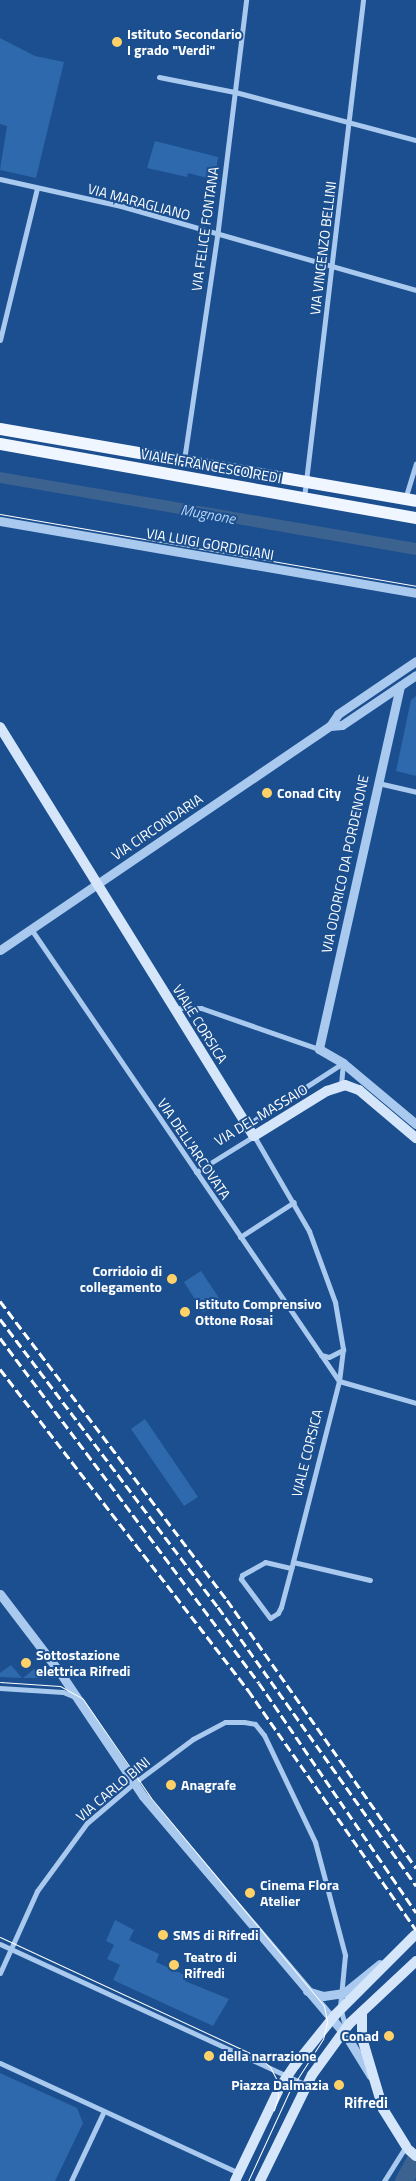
<!DOCTYPE html>
<html>
<head>
<meta charset="utf-8">
<style>
	body { margin:0 }
	#map { position:relative; width:416px; height:2181px; overflow:hidden; background:#1b4f8f; font-family:"Titillium Web",sans-serif }
	div>[style] { position:absolute }
	[style*='--x'] { left:calc(var(--x)*1px); top:calc(var(--y)*1px); width:calc(var(--w)*1px); rotate:calc(var(--a)*1deg) }
	.green>* { inset:0; background:#2e69ad }
	.water>* { inset:0; background:#3c6290 }
	.river>* { height:18px; margin:-9px; padding:0 9px; transform-origin:9px; border-radius:9px; background:#3c6290 }
	.minor>* { height:5px; margin:-2.5px; padding:0 2.5px; transform-origin:2.5px; border-radius:2.5px; background:#a9c9ee }
	.tertiary>* { height:9px; margin:-4.5px; padding:0 4.5px; transform-origin:4.5px; border-radius:4.5px; background:#a9c9ee }
	.secondary>* { height:10px; margin:-5px; padding:0 5px; transform-origin:5px; border-radius:5px; background:#d6e6fa }
	.primary>* { height:12px; margin:-6px; padding:0 6px; transform-origin:6px; border-radius:6px; background:#f0f6ff }
	.tram>* { height:1px; margin:-0.5px; padding:0 0.5px; transform-origin:0.5px; border-radius:0.5px; background:#fff }
	.rail>* { height:3px; margin-top:-1.5px; transform-origin:0; background:repeating-linear-gradient(90deg,#fff 0 9px,transparent 0 13px) }
	.dots>* { width:14px; height:14px; translate:-50% -50%; box-sizing:border-box; border:2px solid #1b4f8f; border-radius:50% }
	span { translate:-50% -50%; white-space:nowrap; text-align:center; line-height:1.15; -webkit-text-stroke:4px #1b4f8f; paint-order:stroke }
	.poi-label { font-size:14px; color:#fff; font-weight:700 }
	.left { translate:0 -50%; text-align:left }
	.right { translate:-100% -50%; text-align:right }
	.street-label { font-size:14px; color:#fff }
	.water-label { font-size:15px; color:#b5d3f5; font-style:italic }
	.neighbourhood-label { font-size:15px; color:#fff; font-weight:700 }
</style>
</head>
<body>
<div id="map">
	<div class="green">
		<i style="clip-path:polygon(0 38px,35px 56px,64px 62px,36px 178px,0 170px,7px 126px,0 124px)"></i>
		<i style="clip-path:polygon(155px 141px,218px 157px,215px 180px,188px 173px,187px 177px,147px 168px)"></i>
		<i style="clip-path:polygon(416px 696px,416px 776px,396px 771px,411px 700px)"></i>
		<i style="clip-path:polygon(201px 1271px,221px 1301px,203px 1312px,184px 1282px)"></i>
		<i style="clip-path:polygon(145px 1419px,198px 1497px,184px 1506px,131px 1429px)"></i>
		<i style="clip-path:polygon(11px 1665px,22px 1678px,0 1677px,0 1673px)"></i>
		<i style="clip-path:polygon(50px 1668px,58px 1678px,23px 1678px,34px 1669px,42px 1674px)"></i>
		<i style="clip-path:polygon(115px 1920px,134px 1930px,129px 1940px,159px 1954px,156px 1962px,187px 1976px,185px 1981px,229px 1999px,213px 2026px,113px 1980px,120px 1965px,107px 1959px,114px 1945px,106px 1941px)"></i>
		<i style="clip-path:polygon(0 2073px,77px 2108px,83px 2123px,55px 2181px,0 2181px)"></i>
	</div>
	<div class="water">
		<i style="clip-path:polygon(0 472px,416px 543px,416px 555px,0 483px)"></i>
	</div>
	<div class="river">
		<i style="--x:404;--y:2181;--w:25;--a:-61"></i>
	</div>
	<div class="minor">
		<i style="--x:159;--y:77;--w:77;--a:11.2"></i>
		<i style="--x:235;--y:92;--w:187;--a:14.9"></i>
		<i style="--x:0;--y:179;--w:124;--a:12.6"></i>
		<i style="--x:121;--y:206;--w:307;--a:15.9"></i>
		<i style="--x:0;--y:340;--w:156;--a:-76.3"></i>
		<i style="--x:184;--y:460;--w:233;--a:-81.6"></i>
		<i style="--x:218;--y:229;--w:231;--a:-83"></i>
		<i style="--x:304;--y:498;--w:501;--a:-83.24"></i>
		<i style="--x:405;--y:499;--w:37;--a:-73"></i>
		<i style="--x:378;--y:783;--w:39;--a:13"></i>
		<i style="--x:31;--y:929;--w:547;--a:55.73"></i>
		<i style="--x:175;--y:1008;--w:26;--a:0"></i>
		<i style="--x:201;--y:1008;--w:125;--a:19.2"></i>
		<i style="--x:341;--y:1085;--w:22;--a:-85"></i>
		<i style="--x:247;--y:1125;--w:114;--a:-32.9"></i>
		<i style="--x:196;--y:1172;--w:68;--a:-31.8"></i>
		<i style="--x:254;--y:1136;--w:110;--a:59.9"></i>
		<i style="--x:309;--y:1231;--w:76;--a:69.9"></i>
		<i style="--x:335;--y:1302;--w:48;--a:80.3"></i>
		<i style="--x:343;--y:1349;--w:32;--a:97"></i>
		<i style="--x:339;--y:1381;--w:187;--a:104.3"></i>
		<i style="--x:293;--y:1562;--w:47;--a:104.9"></i>
		<i style="--x:281;--y:1607;--w:7;--a:117"></i>
		<i style="--x:278;--y:1613;--w:9;--a:148"></i>
		<i style="--x:270;--y:1618;--w:49;--a:-126.6"></i>
		<i style="--x:241;--y:1579;--w:4;--a:-76"></i>
		<i style="--x:242;--y:1575;--w:26;--a:-29"></i>
		<i style="--x:265;--y:1562;--w:27;--a:13"></i>
		<i style="--x:240;--y:1237;--w:64;--a:-32.9"></i>
		<i style="--x:321;--y:1355;--w:8;--a:14"></i>
		<i style="--x:329;--y:1357;--w:16;--a:-27"></i>
		<i style="--x:339;--y:1381;--w:80;--a:15.9"></i>
		<i style="--x:293;--y:1562;--w:79;--a:13.2"></i>
		<i style="--x:0;--y:1688;--w:63;--a:3.6"></i>
		<i style="--x:63;--y:1692;--w:11;--a:22"></i>
		<i style="--x:0;--y:1944;--w:336;--a:24.7"></i>
		<i style="--x:0;--y:1973;--w:90;--a:-65.7"></i>
		<i style="--x:37;--y:1891;--w:84;--a:-53.7"></i>
		<i style="--x:87;--y:1823;--w:62;--a:-40.4"></i>
		<i style="--x:134;--y:1783;--w:74;--a:-36.7"></i>
		<i style="--x:193;--y:1739;--w:36;--a:-28"></i>
		<i style="--x:225;--y:1722;--w:19;--a:0"></i>
		<i style="--x:244;--y:1722;--w:11;--a:10"></i>
		<i style="--x:255;--y:1724;--w:14;--a:51"></i>
		<i style="--x:264;--y:1735;--w:119;--a:64.5"></i>
		<i style="--x:315;--y:1842;--w:117;--a:75.1"></i>
		<i style="--x:345;--y:1955;--w:52;--a:95.5"></i>
		<i style="--x:340;--y:2007;--w:23;--a:75"></i>
		<i style="--x:0;--y:2063;--w:263;--a:24.7"></i>
		<i style="--x:71;--y:2181;--w:77;--a:-64.8"></i>
		<i style="--x:384;--y:2181;--w:41;--a:-57.8"></i>
	</div>
	<div class="tertiary">
		<i style="--x:0;--y:521;--w:422;--a:9.8"></i>
		<i style="--x:400;--y:686;--w:372;--a:102.6"></i>
		<i style="--x:319;--y:1049;--w:28;--a:30"></i>
		<i style="--x:343;--y:1063;--w:95;--a:39.9"></i>
		<i style="--x:330;--y:726;--w:14;--a:-56"></i>
		<i style="--x:338;--y:714;--w:94;--a:-34.2"></i>
		<i style="--x:0;--y:950;--w:399;--a:-34.2"></i>
		<i style="--x:330;--y:726;--w:12;--a:-5"></i>
		<i style="--x:342;--y:725;--w:89;--a:-34"></i>
		<i style="--x:0;--y:1594;--w:101;--a:52.7"></i>
		<i style="--x:61;--y:1674;--w:147;--a:56.1"></i>
		<i style="--x:143;--y:1796;--w:312;--a:49.7"></i>
		<i style="--x:345;--y:2034;--w:49;--a:58.2"></i>
		<i style="--x:307;--y:1991;--w:17;--a:17"></i>
		<i style="--x:323;--y:1996;--w:21;--a:-8"></i>
		<i style="--x:344;--y:1993;--w:46;--a:-38.9"></i>
	</div>
	<div class="secondary">
		<i style="--x:0;--y:727;--w:481;--a:58.2"></i>
		<i style="--x:254;--y:1136;--w:86;--a:-31.7"></i>
		<i style="--x:327;--y:1091;--w:19;--a:-18"></i>
		<i style="--x:345;--y:1085;--w:15;--a:20"></i>
		<i style="--x:359;--y:1090;--w:75;--a:40.1"></i>
		<i style="--x:362;--y:2012;--w:26;--a:90"></i>
		<i style="--x:362;--y:2038;--w:74;--a:73.5"></i>
		<i style="--x:383;--y:2109;--w:44;--a:58.1"></i>
		<i style="--x:409;--y:2150;--w:9;--a:41"></i>
		<i style="--x:235;--y:2181;--w:104;--a:-64.4"></i>
		<i style="--x:280;--y:2087;--w:27;--a:-56"></i>
		<i style="--x:295;--y:2065;--w:64;--a:-51.3"></i>
		<i style="--x:335;--y:2015;--w:113;--a:-45"></i>
		<i style="--x:260;--y:2181;--w:118;--a:-63.9"></i>
		<i style="--x:312;--y:2075;--w:63;--a:-54"></i>
		<i style="--x:349;--y:2024;--w:92;--a:-43.2"></i>
	</div>
	<div class="primary">
		<i style="--x:0;--y:429;--w:422;--a:9.8"></i>
		<i style="--x:0;--y:444;--w:423;--a:10.1"></i>
	</div>
	<div class="tram">
		<i style="--x:0;--y:514;--w:422;--a:9.8"></i>
		<i style="--x:0;--y:1682;--w:60;--a:3.8"></i>
		<i style="--x:60;--y:1686;--w:26;--a:29"></i>
		<i style="--x:83;--y:1699;--w:120;--a:55.5"></i>
		<i style="--x:151;--y:1798;--w:271;--a:50.2"></i>
		<i style="--x:324;--y:2006;--w:16;--a:79"></i>
		<i style="--x:327;--y:2022;--w:17;--a:103"></i>
		<i style="--x:323;--y:2039;--w:63;--a:122.7"></i>
		<i style="--x:289;--y:2092;--w:98;--a:114.7"></i>
		<i style="--x:0;--y:1937;--w:285;--a:24.9"></i>
		<i style="--x:259;--y:2057;--w:15;--a:42"></i>
		<i style="--x:270;--y:2067;--w:15;--a:62"></i>
		<i style="--x:277;--y:2080;--w:17;--a:87"></i>
		<i style="--x:278;--y:2097;--w:14;--a:107"></i>
	</div>
	<div class="rail">
		<i style="--x:0;--y:1301;--w:375;--a:52.8"></i>
		<i style="--x:227;--y:1600;--w:328;--a:54.8"></i>
		<i style="--x:0;--y:1319;--w:361;--a:52.9"></i>
		<i style="--x:218;--y:1607;--w:342;--a:54.6"></i>
		<i style="--x:0;--y:1338;--w:431;--a:53.1"></i>
		<i style="--x:259;--y:1683;--w:278;--a:55.6"></i>
		<i style="--x:0;--y:1369;--w:406;--a:52.3"></i>
		<i style="--x:248;--y:1690;--w:293;--a:55"></i>
	</div>
	<div class="dots">
		<i style="left:117px;top:42px;background:#ffd166"></i>
		<i style="left:267px;top:793px;background:#ffd166"></i>
		<i style="left:172px;top:1279px;background:#ffd166"></i>
		<i style="left:185px;top:1312px;background:#ffd166"></i>
		<i style="left:26px;top:1663px;background:#ffd166"></i>
		<i style="left:171px;top:1785px;background:#ffd166"></i>
		<i style="left:250px;top:1893px;background:#ffd166"></i>
		<i style="left:163px;top:1935px;background:#ffd166"></i>
		<i style="left:174px;top:1965px;background:#ffd166"></i>
		<i style="left:389px;top:2036px;background:#ffd166"></i>
		<i style="left:209px;top:2056px;background:#ffd166"></i>
		<i style="left:339px;top:2085px;background:#ffd166"></i>
	</div>
	<div class="poi-label">
		<span class="left" style="left:127px;top:42px">Istituto Secondario<br>I grado "Verdi"</span>
		<span class="left" style="left:277px;top:793px">Conad City</span>
		<span class="right" style="left:162px;top:1279px">Corridoio di<br>collegamento</span>
		<span class="left" style="left:195px;top:1312px">Istituto Comprensivo<br>Ottone Rosai</span>
		<span class="left" style="left:36px;top:1663px">Sottostazione<br>elettrica Rifredi</span>
		<span class="left" style="left:181px;top:1785px">Anagrafe</span>
		<span class="left" style="left:260px;top:1893px">Cinema Flora<br>Atelier</span>
		<span class="left" style="left:173px;top:1935px">SMS di Rifredi</span>
		<span class="left" style="left:184px;top:1965px">Teatro di<br>Rifredi</span>
		<span class="right" style="left:379px;top:2036px">Conad</span>
		<span class="left" style="left:219px;top:2056px">della narrazione</span>
		<span class="right" style="left:329px;top:2085px">Piazza Dalmazia</span>
	</div>
	<div class="street-label">
		<span style="left:139px;top:202px;rotate:15deg">VIA MARAGLIANO</span>
		<span style="left:205px;top:229px;rotate:-82deg">VIA FELICE FONTANA</span>
		<span style="left:323px;top:248px;rotate:-83deg">VIA VINCENZO BELLINI</span>
		<span style="left:211px;top:466px;rotate:10deg">VIALE FRANCESCO REDI</span>
		<span style="left:210px;top:544px;rotate:10deg">VIA LUIGI GORDIGIANI</span>
		<span style="left:157px;top:827px;rotate:-34deg">VIA CIRCONDARIA</span>
		<span style="left:345px;top:864px;rotate:-78deg">VIA ODORICO DA PORDENONE</span>
		<span style="left:200px;top:1024px;rotate:58deg">VIALE CORSICA</span>
		<span style="left:261px;top:1115px;rotate:-31deg">VIA DEL MASSAIO</span>
		<span style="left:194px;top:1149px;rotate:56deg">VIA DELL'ARCOVATA</span>
		<span style="left:307px;top:1453px;rotate:-76deg">VIALE CORSICA</span>
		<span style="left:113px;top:1789px;rotate:-40deg">VIA CARLO BINI</span>
	</div>
	<div class="water-label">
		<span style="left:208px;top:514px;rotate:10deg">Mugnone</span>
	</div>
	<div class="neighbourhood-label">
		<span style="left:366px;top:2103px">Rifredi</span>
	</div>
</div>
</body>
</html>
